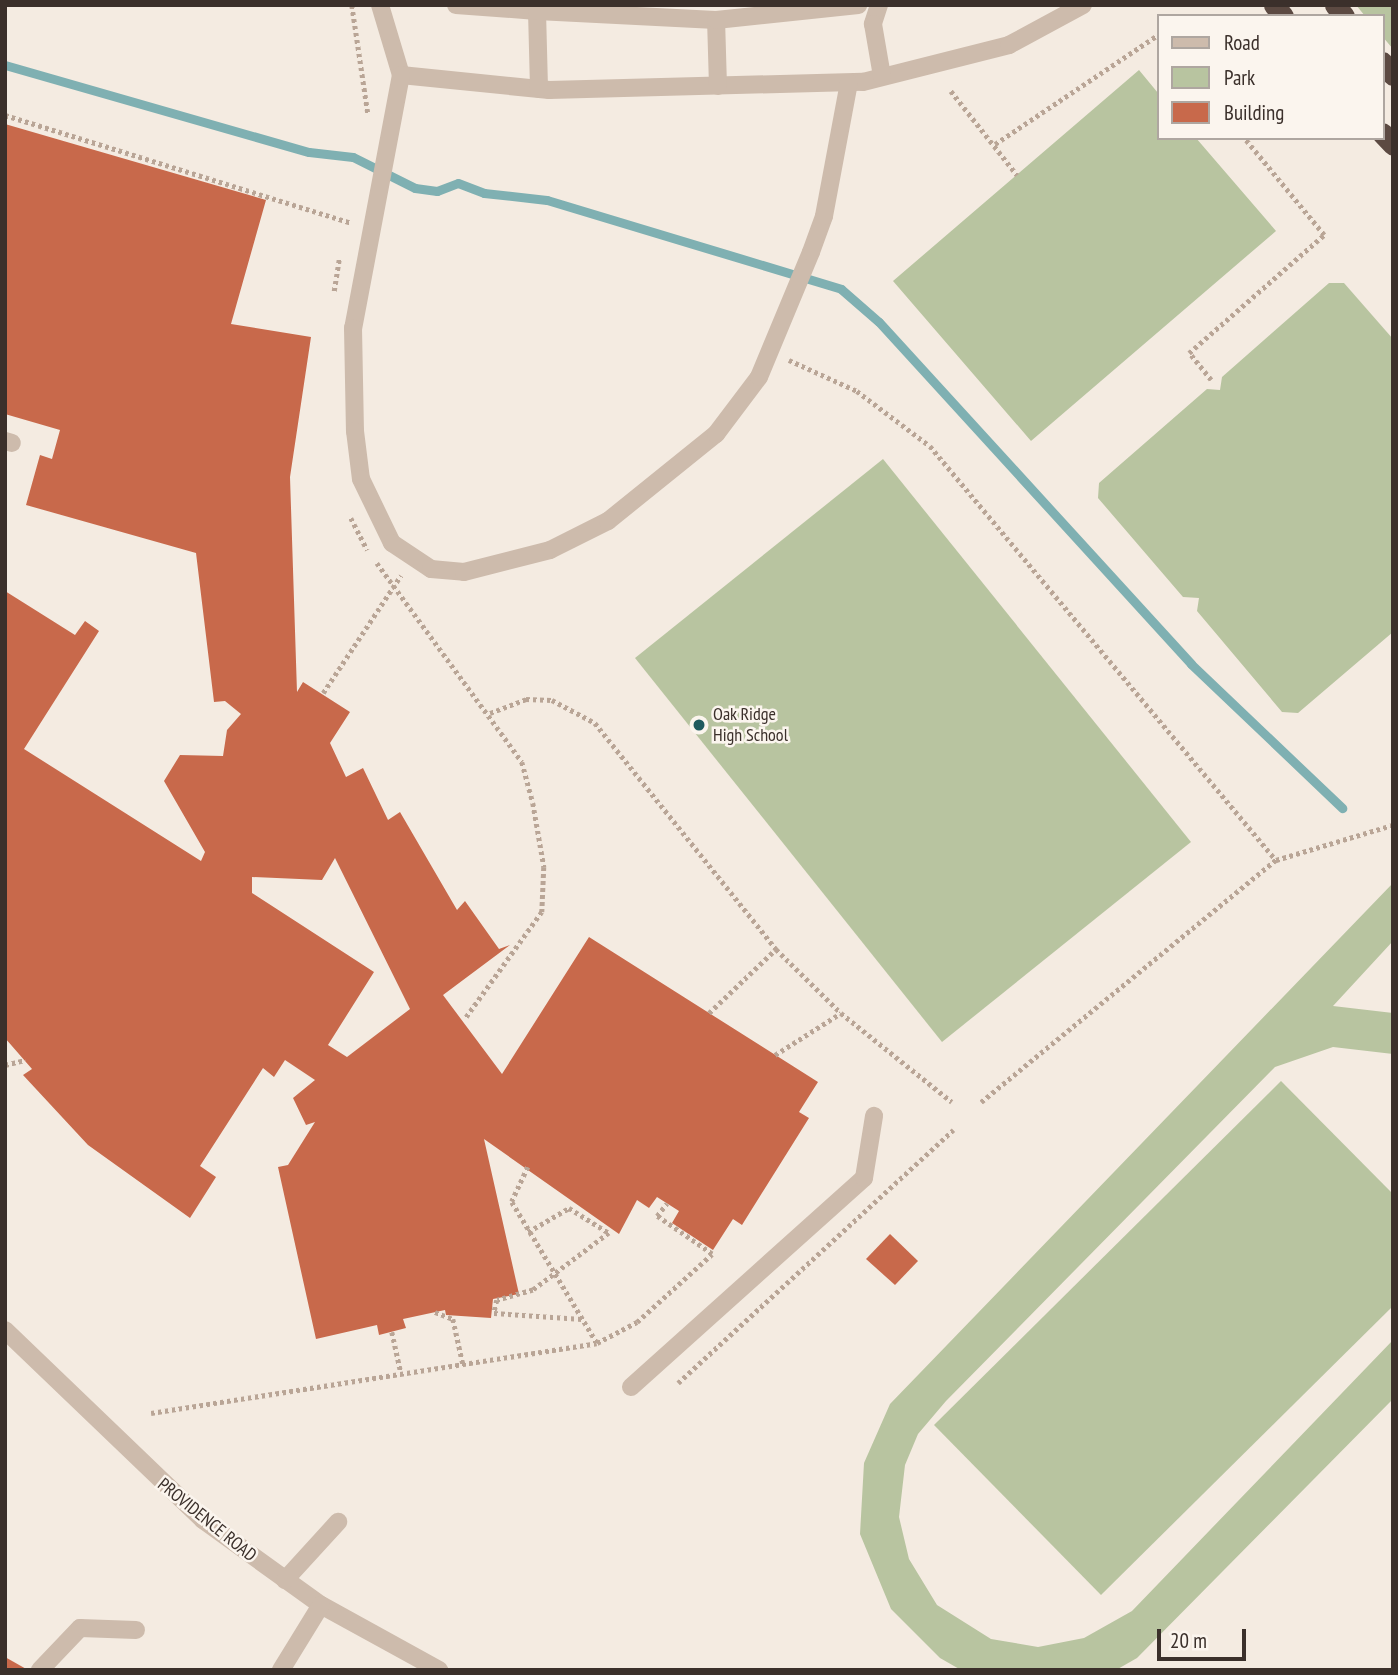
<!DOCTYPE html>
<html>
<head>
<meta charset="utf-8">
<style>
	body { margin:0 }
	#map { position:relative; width:1398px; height:1675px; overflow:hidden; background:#f4ebe1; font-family:"PT Sans Narrow",sans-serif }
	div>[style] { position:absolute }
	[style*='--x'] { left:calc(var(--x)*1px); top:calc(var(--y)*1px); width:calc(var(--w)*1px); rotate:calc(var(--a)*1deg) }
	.green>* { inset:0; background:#b8c4a0 }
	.stream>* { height:9px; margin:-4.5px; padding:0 4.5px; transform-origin:4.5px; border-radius:4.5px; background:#7fb0b2 }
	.building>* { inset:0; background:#c8694b }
	.path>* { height:4.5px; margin-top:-2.25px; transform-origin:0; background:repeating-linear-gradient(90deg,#b9a596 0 3.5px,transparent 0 7px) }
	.minor>* { height:18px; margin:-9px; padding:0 9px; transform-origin:9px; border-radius:9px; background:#cdbbac }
	.highway>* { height:21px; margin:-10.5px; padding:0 10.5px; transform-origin:10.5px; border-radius:10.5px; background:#5c4a42 }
	.dots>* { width:19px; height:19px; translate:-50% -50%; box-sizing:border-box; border:4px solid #fbf5ee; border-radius:50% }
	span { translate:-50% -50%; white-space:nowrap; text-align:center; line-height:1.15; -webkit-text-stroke:5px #fbf5ee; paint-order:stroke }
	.poi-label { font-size:18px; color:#3b302b }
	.left { translate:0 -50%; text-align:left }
	.street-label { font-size:18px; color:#3b302b }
	.frame { position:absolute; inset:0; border:7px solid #3b302b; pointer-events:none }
	.legend { position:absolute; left:1157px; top:14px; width:228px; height:126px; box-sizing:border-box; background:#fbf5ee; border:2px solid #aea6a0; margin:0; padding:9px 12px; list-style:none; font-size:21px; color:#3b302b }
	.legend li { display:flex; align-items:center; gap:14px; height:35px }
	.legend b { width:35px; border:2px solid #aea6a0 }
	.scale { position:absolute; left:1157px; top:1629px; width:89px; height:32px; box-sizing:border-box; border:4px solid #3b302b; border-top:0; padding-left:9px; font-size:21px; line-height:24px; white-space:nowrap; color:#3b302b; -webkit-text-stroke:5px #fbf5ee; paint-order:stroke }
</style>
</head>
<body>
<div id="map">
	<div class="green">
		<i style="clip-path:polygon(1356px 5px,1393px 5px,1393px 49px,1382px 36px,1382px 16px,1365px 16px)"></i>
		<i style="clip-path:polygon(1139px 70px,1158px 93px,1158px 138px,1196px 138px,1276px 231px,1031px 441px,893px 281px)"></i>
		<i style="clip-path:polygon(1329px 283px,1344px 283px,1393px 339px,1393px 632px,1298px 713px,1282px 712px,1197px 611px,1199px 598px,1183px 597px,1098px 498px,1099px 483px,1207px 389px,1220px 390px,1222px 377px)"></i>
		<i style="clip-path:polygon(883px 459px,1191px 842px,942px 1042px,635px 658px)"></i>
		<i style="clip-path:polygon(1393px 883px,1393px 941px,1333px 1006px,1393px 1013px,1393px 1054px,1333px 1047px,1275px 1067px,946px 1401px,918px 1434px,905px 1465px,899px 1517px,909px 1559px,937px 1605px,991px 1639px,1038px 1647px,1084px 1638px,1132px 1611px,1393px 1340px,1393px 1399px,1137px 1658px,1116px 1670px,961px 1670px,940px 1658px,891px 1609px,860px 1534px,864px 1463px,890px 1404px)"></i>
		<i style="clip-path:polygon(1281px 1081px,1393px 1194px,1393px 1306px,1101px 1595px,934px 1425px)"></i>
	</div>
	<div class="stream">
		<i style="--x:5;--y:65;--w:316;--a:16"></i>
		<i style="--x:309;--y:152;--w:44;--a:6.5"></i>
		<i style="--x:353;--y:157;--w:69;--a:26.6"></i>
		<i style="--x:415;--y:188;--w:22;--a:8"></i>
		<i style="--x:437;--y:191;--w:22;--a:-21"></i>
		<i style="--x:458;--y:183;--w:28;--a:21"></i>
		<i style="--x:484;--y:193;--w:63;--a:6.3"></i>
		<i style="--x:547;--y:200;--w:307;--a:16.8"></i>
		<i style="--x:841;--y:289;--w:50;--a:41"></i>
		<i style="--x:879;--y:322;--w:463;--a:47.6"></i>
		<i style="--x:1191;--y:664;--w:209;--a:43.6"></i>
	</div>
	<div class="building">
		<i style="clip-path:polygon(evenodd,5px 124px,266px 200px,231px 324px,311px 337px,290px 477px,297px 692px,303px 682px,350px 712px,330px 743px,346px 777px,363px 768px,388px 820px,400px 812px,457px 910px,465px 901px,499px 949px,510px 945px,443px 995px,502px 1074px,589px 937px,818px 1082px,799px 1112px,809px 1118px,742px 1225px,733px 1219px,713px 1250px,672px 1223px,679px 1211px,657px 1197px,649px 1208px,637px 1200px,619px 1234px,484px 1139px,519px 1294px,493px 1299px,491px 1318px,446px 1315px,445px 1310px,403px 1319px,406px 1328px,379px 1335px,377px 1325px,316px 1339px,278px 1167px,288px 1165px,315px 1122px,306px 1125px,293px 1098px,315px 1080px,285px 1060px,274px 1077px,263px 1068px,200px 1166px,216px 1177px,190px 1218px,88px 1145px,23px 1075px,32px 1069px,5px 1038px,5px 591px,75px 635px,85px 621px,99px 631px,24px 749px,201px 861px,205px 852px,164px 781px,180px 755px,223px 756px,227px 730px,241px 714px,225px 701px,214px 702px,196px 553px,26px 505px,40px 455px,52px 459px,60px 430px,5px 414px,5px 124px,335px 858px,410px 1009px,347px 1057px,328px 1045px,374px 972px,252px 893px,252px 877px,322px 880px,335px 858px)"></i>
		<i style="clip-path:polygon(890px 1234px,918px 1261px,895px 1285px,866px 1259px)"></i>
		<i style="clip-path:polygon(5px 1657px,28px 1670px,5px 1670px)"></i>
	</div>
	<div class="path">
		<i style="--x:352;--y:5;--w:110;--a:81.6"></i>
		<i style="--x:951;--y:91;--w:107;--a:51.8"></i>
		<i style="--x:5;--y:115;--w:362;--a:17.3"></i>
		<i style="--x:995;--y:144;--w:196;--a:-33.8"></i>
		<i style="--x:334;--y:291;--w:32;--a:-81"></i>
		<i style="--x:789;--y:360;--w:75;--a:24.5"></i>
		<i style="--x:857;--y:391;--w:91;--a:37"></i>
		<i style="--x:930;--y:446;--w:540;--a:50.11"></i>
		<i style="--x:1211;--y:380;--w:35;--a:-129"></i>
		<i style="--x:1189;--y:353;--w:179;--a:-41.2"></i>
		<i style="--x:1324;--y:235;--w:126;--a:-129.5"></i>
		<i style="--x:351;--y:518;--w:36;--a:63"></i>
		<i style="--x:377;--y:563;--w:246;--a:53.9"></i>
		<i style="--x:522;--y:762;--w:42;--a:75"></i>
		<i style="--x:533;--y:803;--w:65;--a:80.2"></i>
		<i style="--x:544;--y:867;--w:45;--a:92.5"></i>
		<i style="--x:542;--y:912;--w:132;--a:125.7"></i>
		<i style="--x:323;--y:693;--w:141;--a:-56.5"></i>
		<i style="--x:490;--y:713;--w:39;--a:-21"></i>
		<i style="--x:526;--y:699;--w:26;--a:2"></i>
		<i style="--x:552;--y:700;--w:49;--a:28.1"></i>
		<i style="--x:595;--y:723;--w:290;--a:51.3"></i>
		<i style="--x:776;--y:949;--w:91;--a:44.6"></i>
		<i style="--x:841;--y:1013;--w:142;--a:38.7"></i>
		<i style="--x:709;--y:1013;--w:93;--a:-43.7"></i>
		<i style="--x:775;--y:1055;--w:78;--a:-32.5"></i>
		<i style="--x:5;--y:1065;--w:21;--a:-14"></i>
		<i style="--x:981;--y:1102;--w:382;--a:-39.4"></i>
		<i style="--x:1276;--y:860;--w:122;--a:-16.7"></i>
		<i style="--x:528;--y:1167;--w:38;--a:115"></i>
		<i style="--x:512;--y:1202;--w:165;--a:58.9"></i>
		<i style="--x:528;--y:1232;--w:48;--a:-30.3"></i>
		<i style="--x:569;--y:1208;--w:47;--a:32"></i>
		<i style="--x:609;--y:1233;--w:95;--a:143.1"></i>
		<i style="--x:533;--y:1290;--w:37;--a:164"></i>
		<i style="--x:497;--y:1300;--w:13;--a:103"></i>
		<i style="--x:494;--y:1313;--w:88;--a:3.9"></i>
		<i style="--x:435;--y:1312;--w:19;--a:21"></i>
		<i style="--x:453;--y:1319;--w:46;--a:77.5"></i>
		<i style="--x:392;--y:1332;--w:42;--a:77.6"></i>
		<i style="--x:678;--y:1383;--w:374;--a:-42.6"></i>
		<i style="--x:151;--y:1413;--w:451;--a:-8.9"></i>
		<i style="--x:597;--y:1343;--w:45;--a:-27.7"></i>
		<i style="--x:637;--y:1322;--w:101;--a:-42.2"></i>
		<i style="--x:712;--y:1254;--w:67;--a:-145.4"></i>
		<i style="--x:657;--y:1216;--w:16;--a:-52"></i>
	</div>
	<div class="minor">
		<i style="--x:380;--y:5;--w:73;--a:73.3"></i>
		<i style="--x:401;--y:75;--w:149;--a:5.8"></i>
		<i style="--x:549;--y:90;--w:314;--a:-1.5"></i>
		<i style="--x:863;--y:82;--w:151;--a:-14.2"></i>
		<i style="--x:1009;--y:45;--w:84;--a:-28.4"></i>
		<i style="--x:456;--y:5;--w:81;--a:4.2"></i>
		<i style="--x:537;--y:11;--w:78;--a:88.5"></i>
		<i style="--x:879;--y:5;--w:20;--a:108"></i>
		<i style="--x:873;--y:24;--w:53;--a:80.2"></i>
		<i style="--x:537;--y:11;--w:179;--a:2.9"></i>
		<i style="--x:401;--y:75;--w:258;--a:100.7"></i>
		<i style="--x:353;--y:328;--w:103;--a:88.9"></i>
		<i style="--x:355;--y:431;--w:48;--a:82.9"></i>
		<i style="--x:361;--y:479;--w:71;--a:64.2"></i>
		<i style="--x:392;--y:543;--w:47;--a:33.7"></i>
		<i style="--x:431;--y:569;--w:33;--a:5"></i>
		<i style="--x:464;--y:572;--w:89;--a:-14.3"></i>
		<i style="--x:550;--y:550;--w:65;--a:-26.6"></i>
		<i style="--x:608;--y:521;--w:139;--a:-38.9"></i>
		<i style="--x:716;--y:434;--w:71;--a:-53"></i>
		<i style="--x:759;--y:377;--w:135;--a:-67.4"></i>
		<i style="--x:811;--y:252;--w:38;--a:-70"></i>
		<i style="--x:824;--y:216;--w:135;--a:-79.4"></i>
		<i style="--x:718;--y:86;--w:66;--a:-91.7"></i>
		<i style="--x:716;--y:20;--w:143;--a:-6"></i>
		<i style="--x:5;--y:441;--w:7;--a:16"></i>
		<i style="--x:5;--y:1330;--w:274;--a:43.8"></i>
		<i style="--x:203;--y:1520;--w:145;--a:35.8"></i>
		<i style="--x:321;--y:1605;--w:135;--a:28.8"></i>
		<i style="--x:631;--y:1387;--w:313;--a:-41.9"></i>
		<i style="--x:864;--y:1178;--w:63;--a:-80.8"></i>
		<i style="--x:285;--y:1580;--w:79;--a:-47.6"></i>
		<i style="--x:40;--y:1670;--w:58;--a:-46.4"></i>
		<i style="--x:80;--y:1628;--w:56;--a:2"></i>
		<i style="--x:281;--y:1670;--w:76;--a:-58.4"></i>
	</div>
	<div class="highway">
		<i style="--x:1274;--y:5;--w:14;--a:51"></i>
		<i style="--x:1335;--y:5;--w:14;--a:51"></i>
		<i style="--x:1382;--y:62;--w:17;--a:50"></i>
		<i style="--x:1382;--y:133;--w:16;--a:47"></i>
	</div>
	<div class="dots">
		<i style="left:699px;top:725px;background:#1f5a5e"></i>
	</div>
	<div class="poi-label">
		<span class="left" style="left:713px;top:725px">Oak Ridge<br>High School</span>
	</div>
	<div class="street-label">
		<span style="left:207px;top:1520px;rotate:39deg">PROVIDENCE ROAD</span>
	</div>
	<div class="frame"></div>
	<ul class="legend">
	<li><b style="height:9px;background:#cdbbac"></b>Road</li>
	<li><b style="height:19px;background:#b8c4a0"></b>Park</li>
	<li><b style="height:19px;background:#c8694b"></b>Building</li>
	</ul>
	<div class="scale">20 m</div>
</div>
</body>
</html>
